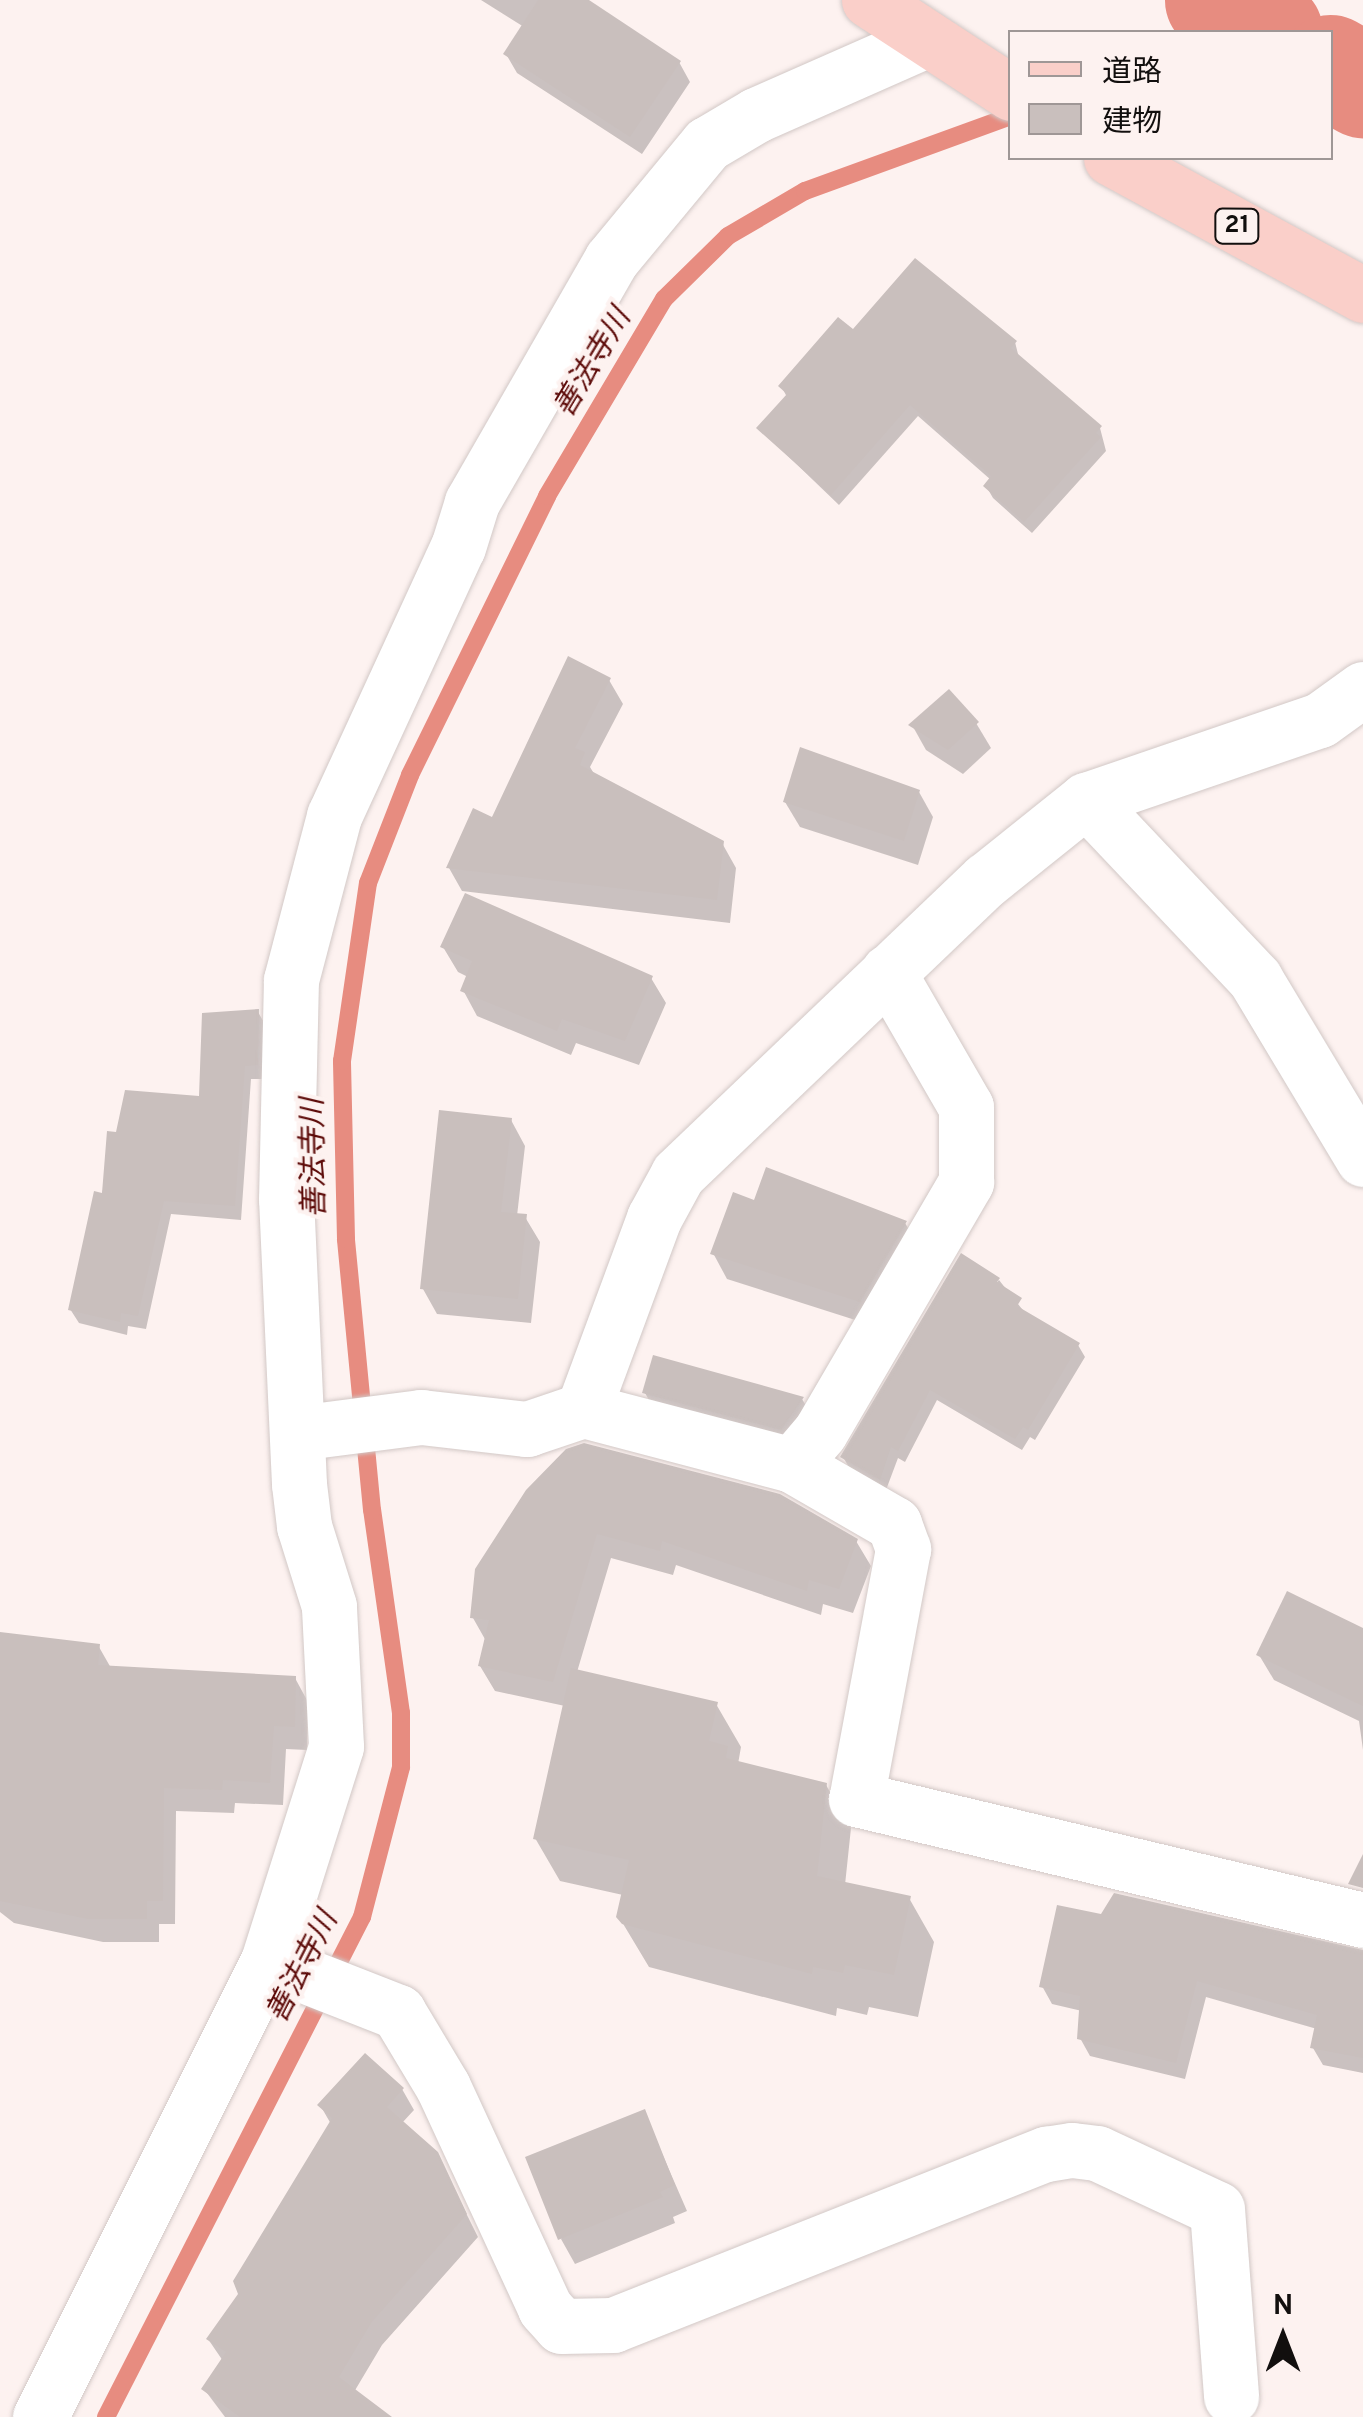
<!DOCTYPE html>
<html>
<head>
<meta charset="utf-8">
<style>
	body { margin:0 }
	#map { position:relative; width:1363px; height:2417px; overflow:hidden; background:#fdf2f0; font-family:Overpass,"Noto Sans JP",sans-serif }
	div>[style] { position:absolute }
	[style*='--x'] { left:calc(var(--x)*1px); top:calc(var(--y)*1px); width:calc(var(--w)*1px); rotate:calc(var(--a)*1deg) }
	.shadow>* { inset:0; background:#0003 }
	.stream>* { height:18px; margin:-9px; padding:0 9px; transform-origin:9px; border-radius:9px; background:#e78c80 }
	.river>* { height:105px; margin:-52.5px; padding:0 52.5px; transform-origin:52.5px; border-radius:52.5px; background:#e78c80 }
	.building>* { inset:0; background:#c9bfbd }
	.roads { filter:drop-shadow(0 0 2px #d2c8c6) drop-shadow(0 0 2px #d2c8c6) }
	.street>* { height:55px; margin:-27.5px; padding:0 27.5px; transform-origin:27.5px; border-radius:27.5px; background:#fff }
	.primary>* { height:55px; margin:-27.5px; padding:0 27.5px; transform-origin:27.5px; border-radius:27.5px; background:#facfc9 }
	span { translate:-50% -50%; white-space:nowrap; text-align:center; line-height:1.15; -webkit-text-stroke:8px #fdf2f0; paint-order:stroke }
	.shield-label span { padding:2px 8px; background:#fdf2f0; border:2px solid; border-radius:8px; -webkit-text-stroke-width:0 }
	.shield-label { font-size:25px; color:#120f0e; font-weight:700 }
	.water-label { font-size:30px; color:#5d0b09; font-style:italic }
	.legend { position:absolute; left:1008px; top:30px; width:325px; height:130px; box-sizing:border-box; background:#fdf2f0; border:2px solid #9f9796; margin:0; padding:12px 18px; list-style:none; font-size:30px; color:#120f0e }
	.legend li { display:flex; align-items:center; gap:20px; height:50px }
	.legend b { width:50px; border:2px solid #9f9796 }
	.north { position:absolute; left:1233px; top:2287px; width:100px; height:100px; -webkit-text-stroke:8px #fdf2f0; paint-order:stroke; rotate:0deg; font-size:28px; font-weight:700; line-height:40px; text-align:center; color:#120f0e }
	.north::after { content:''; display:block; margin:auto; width:35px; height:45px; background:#120f0e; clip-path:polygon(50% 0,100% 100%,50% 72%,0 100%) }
</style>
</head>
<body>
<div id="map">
	<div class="shadow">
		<i style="clip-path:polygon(481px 0,584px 0,679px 62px,690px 82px,642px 154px,517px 73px,506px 54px,524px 27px)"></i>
		<i style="clip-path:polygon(853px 333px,1015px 342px,1019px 358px,1100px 428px,1106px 451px,1032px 533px,993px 498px,986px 486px,991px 480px,918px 416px,839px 505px,759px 428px,787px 397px,781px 386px)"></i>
		<i style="clip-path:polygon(609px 680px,623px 704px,590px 767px,596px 777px,722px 843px,736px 868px,730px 923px,462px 891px,449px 868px)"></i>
		<i style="clip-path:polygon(976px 723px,991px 748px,963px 774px,926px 750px,912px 725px)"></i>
		<i style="clip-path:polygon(919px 792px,933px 817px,918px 865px,800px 827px,785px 802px)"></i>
		<i style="clip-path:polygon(443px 947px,651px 978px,666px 1003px,639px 1065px,576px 1043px,571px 1055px,477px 1016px,463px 990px,468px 977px,458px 972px)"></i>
		<i style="clip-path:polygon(258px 1012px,266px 1026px,264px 1079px,251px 1079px,241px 1220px,171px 1214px,146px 1329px,128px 1326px,127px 1335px,79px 1323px,70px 1309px,118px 1135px,202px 1098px)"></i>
		<i style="clip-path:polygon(511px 1120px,525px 1146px,517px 1216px,525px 1217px,540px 1242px,531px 1323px,437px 1314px,423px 1289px)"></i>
		<i style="clip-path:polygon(755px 1203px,905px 1223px,920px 1248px,874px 1326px,727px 1279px,713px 1253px)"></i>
		<i style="clip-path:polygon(999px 1280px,1026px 1314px,1078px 1345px,1085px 1357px,1035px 1440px,1030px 1437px,1022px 1450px,937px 1400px,905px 1462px,898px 1458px,886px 1490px,850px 1469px,843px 1457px)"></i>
		<i style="clip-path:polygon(655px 1358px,802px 1399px,817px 1424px,795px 1454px,659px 1418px,645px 1393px)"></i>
		<i style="clip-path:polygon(528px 1492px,856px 1541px,871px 1566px,853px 1613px,823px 1604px,821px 1615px,676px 1565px,673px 1575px,611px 1558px,577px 1672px,716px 1704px,741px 1747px,738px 1764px,826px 1785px,851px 1828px,845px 1885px,909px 1898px,934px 1942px,918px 2017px,869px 2007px,867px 2015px,837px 2008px,836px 2016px,649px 1967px,619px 1917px,623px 1895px,560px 1881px,535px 1838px,565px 1706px,495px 1691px,480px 1666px,486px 1641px,473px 1618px)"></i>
		<i style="clip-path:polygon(0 1634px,99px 1647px,111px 1668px,295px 1678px,308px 1702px,307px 1750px,286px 1749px,283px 1805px,235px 1803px,234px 1813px,176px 1811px,175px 1924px,159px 1924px,159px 1942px,103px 1942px,14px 1923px,0 1912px)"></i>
		<i style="clip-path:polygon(1363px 1634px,1363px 1750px,1359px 1721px,1274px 1680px,1259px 1655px)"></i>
		<i style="clip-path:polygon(1363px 1953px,1363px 2073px,1323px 2065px,1313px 2048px,1317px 2029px,1206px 1997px,1185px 2079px,1090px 2056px,1080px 2038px,1082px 2011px,1052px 2004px,1042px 1986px)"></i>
		<i style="clip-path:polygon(402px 2089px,414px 2110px,402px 2123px,436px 2153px,478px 2237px,382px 2345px,354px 2392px,375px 2417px,225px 2417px,204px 2389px,223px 2361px,208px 2339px,241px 2294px,331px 2124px,320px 2105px)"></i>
		<i style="clip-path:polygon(644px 2112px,687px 2211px,673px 2217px,675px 2223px,575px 2264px,561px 2239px)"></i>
	</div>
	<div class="stream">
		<i style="--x:1211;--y:32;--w:37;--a:-22"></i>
		<i style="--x:106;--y:2417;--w:562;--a:-62.89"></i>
		<i style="--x:362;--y:1917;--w:155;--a:-75.4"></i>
		<i style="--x:401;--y:1767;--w:54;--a:-90"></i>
		<i style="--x:401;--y:1713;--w:205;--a:-98.1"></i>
		<i style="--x:372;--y:1510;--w:272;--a:-95.5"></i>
		<i style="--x:346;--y:1239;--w:178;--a:-91.3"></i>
		<i style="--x:342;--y:1061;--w:180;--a:-81.7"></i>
		<i style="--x:368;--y:883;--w:116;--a:-68.7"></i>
		<i style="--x:410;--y:775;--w:311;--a:-63.8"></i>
		<i style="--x:547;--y:496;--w:229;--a:-59.3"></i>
		<i style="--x:664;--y:299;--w:90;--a:-44.5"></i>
		<i style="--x:728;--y:236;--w:89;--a:-30.3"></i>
		<i style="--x:805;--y:191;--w:219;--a:-20"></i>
	</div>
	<div class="river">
		<i style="--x:1217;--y:0;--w:62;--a:31.1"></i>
		<i style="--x:1330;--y:67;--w:38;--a:29"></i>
	</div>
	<div class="building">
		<i style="clip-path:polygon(538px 0,589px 0,681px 61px,630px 137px,503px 54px)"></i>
		<i style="clip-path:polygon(915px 258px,1017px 341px,1011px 348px,1102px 426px,1096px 433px,1101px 437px,1024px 522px,983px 486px,991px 476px,910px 405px,831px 495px,756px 428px,787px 394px,778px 386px,838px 317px,853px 329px)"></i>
		<i style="clip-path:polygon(568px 656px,611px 678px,575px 748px,585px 752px,580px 765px,724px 841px,717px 900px,446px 868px,473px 808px,492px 817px)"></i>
		<i style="clip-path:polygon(949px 689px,979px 722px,948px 750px,908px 725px)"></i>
		<i style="clip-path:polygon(800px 747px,920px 790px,904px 841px,783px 802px)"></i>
		<i style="clip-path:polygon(465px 893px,653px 976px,625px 1041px,562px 1019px,557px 1031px,460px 991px,472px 961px,440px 947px)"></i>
		<i style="clip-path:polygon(259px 1009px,258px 1065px,245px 1066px,235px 1206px,164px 1201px,138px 1316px,121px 1313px,120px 1322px,68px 1310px,94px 1191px,102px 1193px,107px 1131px,116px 1132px,125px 1090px,199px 1096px,202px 1013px)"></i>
		<i style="clip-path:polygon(439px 1110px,512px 1118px,501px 1212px,527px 1214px,518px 1299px,420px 1289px)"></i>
		<i style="clip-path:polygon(766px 1167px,907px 1221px,860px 1302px,710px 1254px,733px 1192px,754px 1200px)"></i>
		<i style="clip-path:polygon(961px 1253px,1000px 1278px,997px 1282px,1022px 1298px,1017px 1306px,1080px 1343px,1028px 1430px,1023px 1427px,1015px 1439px,930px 1390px,898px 1451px,891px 1447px,880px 1480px,840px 1457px)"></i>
		<i style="clip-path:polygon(653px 1355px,804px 1397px,781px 1430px,642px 1393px)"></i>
		<i style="clip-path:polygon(584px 1443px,780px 1494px,858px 1539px,839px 1589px,809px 1580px,807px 1591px,662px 1541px,660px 1551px,597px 1534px,553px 1682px,478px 1666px,489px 1620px,470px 1618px,475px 1569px,526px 1490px,566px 1449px)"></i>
		<i style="clip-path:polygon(1287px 1591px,1363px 1628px,1363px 1706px,1256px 1655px)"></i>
		<i style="clip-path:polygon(0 1632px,100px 1644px,98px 1665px,296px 1676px,295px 1727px,274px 1726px,270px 1783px,223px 1780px,222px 1790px,164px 1788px,163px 1901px,147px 1901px,147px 1919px,88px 1919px,0 1901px)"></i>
		<i style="clip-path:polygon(571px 1668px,718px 1702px,709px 1741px,728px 1746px,726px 1758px,827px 1783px,817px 1876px,911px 1896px,894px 1975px,845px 1965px,843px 1973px,813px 1967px,812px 1974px,622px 1924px,616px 1917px,629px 1860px,533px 1839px)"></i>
		<i style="clip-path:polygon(1363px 1854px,1363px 1888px,1348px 1884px)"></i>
		<i style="clip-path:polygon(1114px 1893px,1363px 1950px,1363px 2058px,1310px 2048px,1317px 2015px,1197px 1981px,1176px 2063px,1077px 2039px,1080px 1996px,1039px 1987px,1057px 1905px,1101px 1914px)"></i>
		<i style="clip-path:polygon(365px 2053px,404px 2088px,387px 2107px,438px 2152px,467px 2214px,371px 2323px,339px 2377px,392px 2417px,240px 2417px,201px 2389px,226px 2352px,206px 2339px,238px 2294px,233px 2281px,332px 2118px,317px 2105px)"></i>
		<i style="clip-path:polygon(645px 2109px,675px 2185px,660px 2192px,663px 2197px,558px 2240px,525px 2157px)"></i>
	</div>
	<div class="roads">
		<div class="street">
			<i style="--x:1086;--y:800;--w:246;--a:46.6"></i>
			<i style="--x:1255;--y:979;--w:210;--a:59"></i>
			<i style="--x:583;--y:1410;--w:216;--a:14.7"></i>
			<i style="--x:792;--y:1465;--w:118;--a:30"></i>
			<i style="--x:894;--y:1524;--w:27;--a:70"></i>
			<i style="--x:903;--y:1549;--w:254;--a:100.6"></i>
			<i style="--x:856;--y:1799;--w:521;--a:13.42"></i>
			<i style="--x:297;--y:1433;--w:125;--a:-7.4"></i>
			<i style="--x:421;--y:1417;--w:107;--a:6.5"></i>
			<i style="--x:527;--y:1429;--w:59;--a:-18.7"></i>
			<i style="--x:583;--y:1410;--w:205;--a:-69.7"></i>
			<i style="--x:654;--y:1218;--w:50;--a:-61.4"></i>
			<i style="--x:678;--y:1174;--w:426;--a:-43.7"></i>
			<i style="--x:986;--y:880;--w:128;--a:-38.7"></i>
			<i style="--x:1086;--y:800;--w:247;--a:-18.9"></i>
			<i style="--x:1320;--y:720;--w:53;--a:-35.8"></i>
			<i style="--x:792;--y:1465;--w:43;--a:-49.7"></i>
			<i style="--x:820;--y:1432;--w:290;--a:-59.7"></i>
			<i style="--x:966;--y:1182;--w:75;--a:-90"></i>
			<i style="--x:966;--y:1107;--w:156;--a:-120"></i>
			<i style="--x:268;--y:1961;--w:140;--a:21.4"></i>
			<i style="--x:398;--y:2012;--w:87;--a:59"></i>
			<i style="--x:443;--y:2087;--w:243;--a:65.2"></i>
			<i style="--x:545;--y:2308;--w:24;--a:48"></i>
			<i style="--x:561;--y:2326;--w:52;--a:-1.1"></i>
			<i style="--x:613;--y:2325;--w:466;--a:-21.6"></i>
			<i style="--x:1046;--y:2154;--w:26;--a:-9"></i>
			<i style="--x:1072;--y:2150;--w:25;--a:7"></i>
			<i style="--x:1097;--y:2153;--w:132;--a:25"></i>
			<i style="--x:1217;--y:2209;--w:188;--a:85.7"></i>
			<i style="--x:40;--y:2417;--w:510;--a:-63.43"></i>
			<i style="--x:268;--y:1961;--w:225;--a:-72.4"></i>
			<i style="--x:336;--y:1746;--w:140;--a:-92.9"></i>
			<i style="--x:329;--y:1606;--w:84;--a:-107.4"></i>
			<i style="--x:304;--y:1526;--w:42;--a:-96.8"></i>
			<i style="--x:299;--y:1484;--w:285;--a:-92.6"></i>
			<i style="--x:286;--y:1199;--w:219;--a:-88.7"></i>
			<i style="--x:291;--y:980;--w:170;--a:-75.3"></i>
			<i style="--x:334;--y:816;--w:296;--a:-65.3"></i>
			<i style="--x:458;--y:547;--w:47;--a:-72.7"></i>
			<i style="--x:472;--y:502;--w:279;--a:-60.1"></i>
			<i style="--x:611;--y:260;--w:151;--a:-50.4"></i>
			<i style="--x:707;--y:144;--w:57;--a:-30.6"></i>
			<i style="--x:756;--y:115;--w:188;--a:-23.8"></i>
		</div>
		<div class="primary">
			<i style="--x:869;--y:0;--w:170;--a:33.2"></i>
			<i style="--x:1111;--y:158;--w:287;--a:28.5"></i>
		</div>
	</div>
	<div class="shield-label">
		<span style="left:1237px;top:226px">21</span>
	</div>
	<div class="water-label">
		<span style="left:594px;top:364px;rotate:-59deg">善法寺川</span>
		<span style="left:316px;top:1158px;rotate:-91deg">善法寺川</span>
		<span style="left:304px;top:1968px;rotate:-63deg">善法寺川</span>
	</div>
	<ul class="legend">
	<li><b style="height:12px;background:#facfc9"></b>道路</li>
	<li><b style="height:28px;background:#c9bfbd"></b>建物</li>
	</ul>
	<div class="north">N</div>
</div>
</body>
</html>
